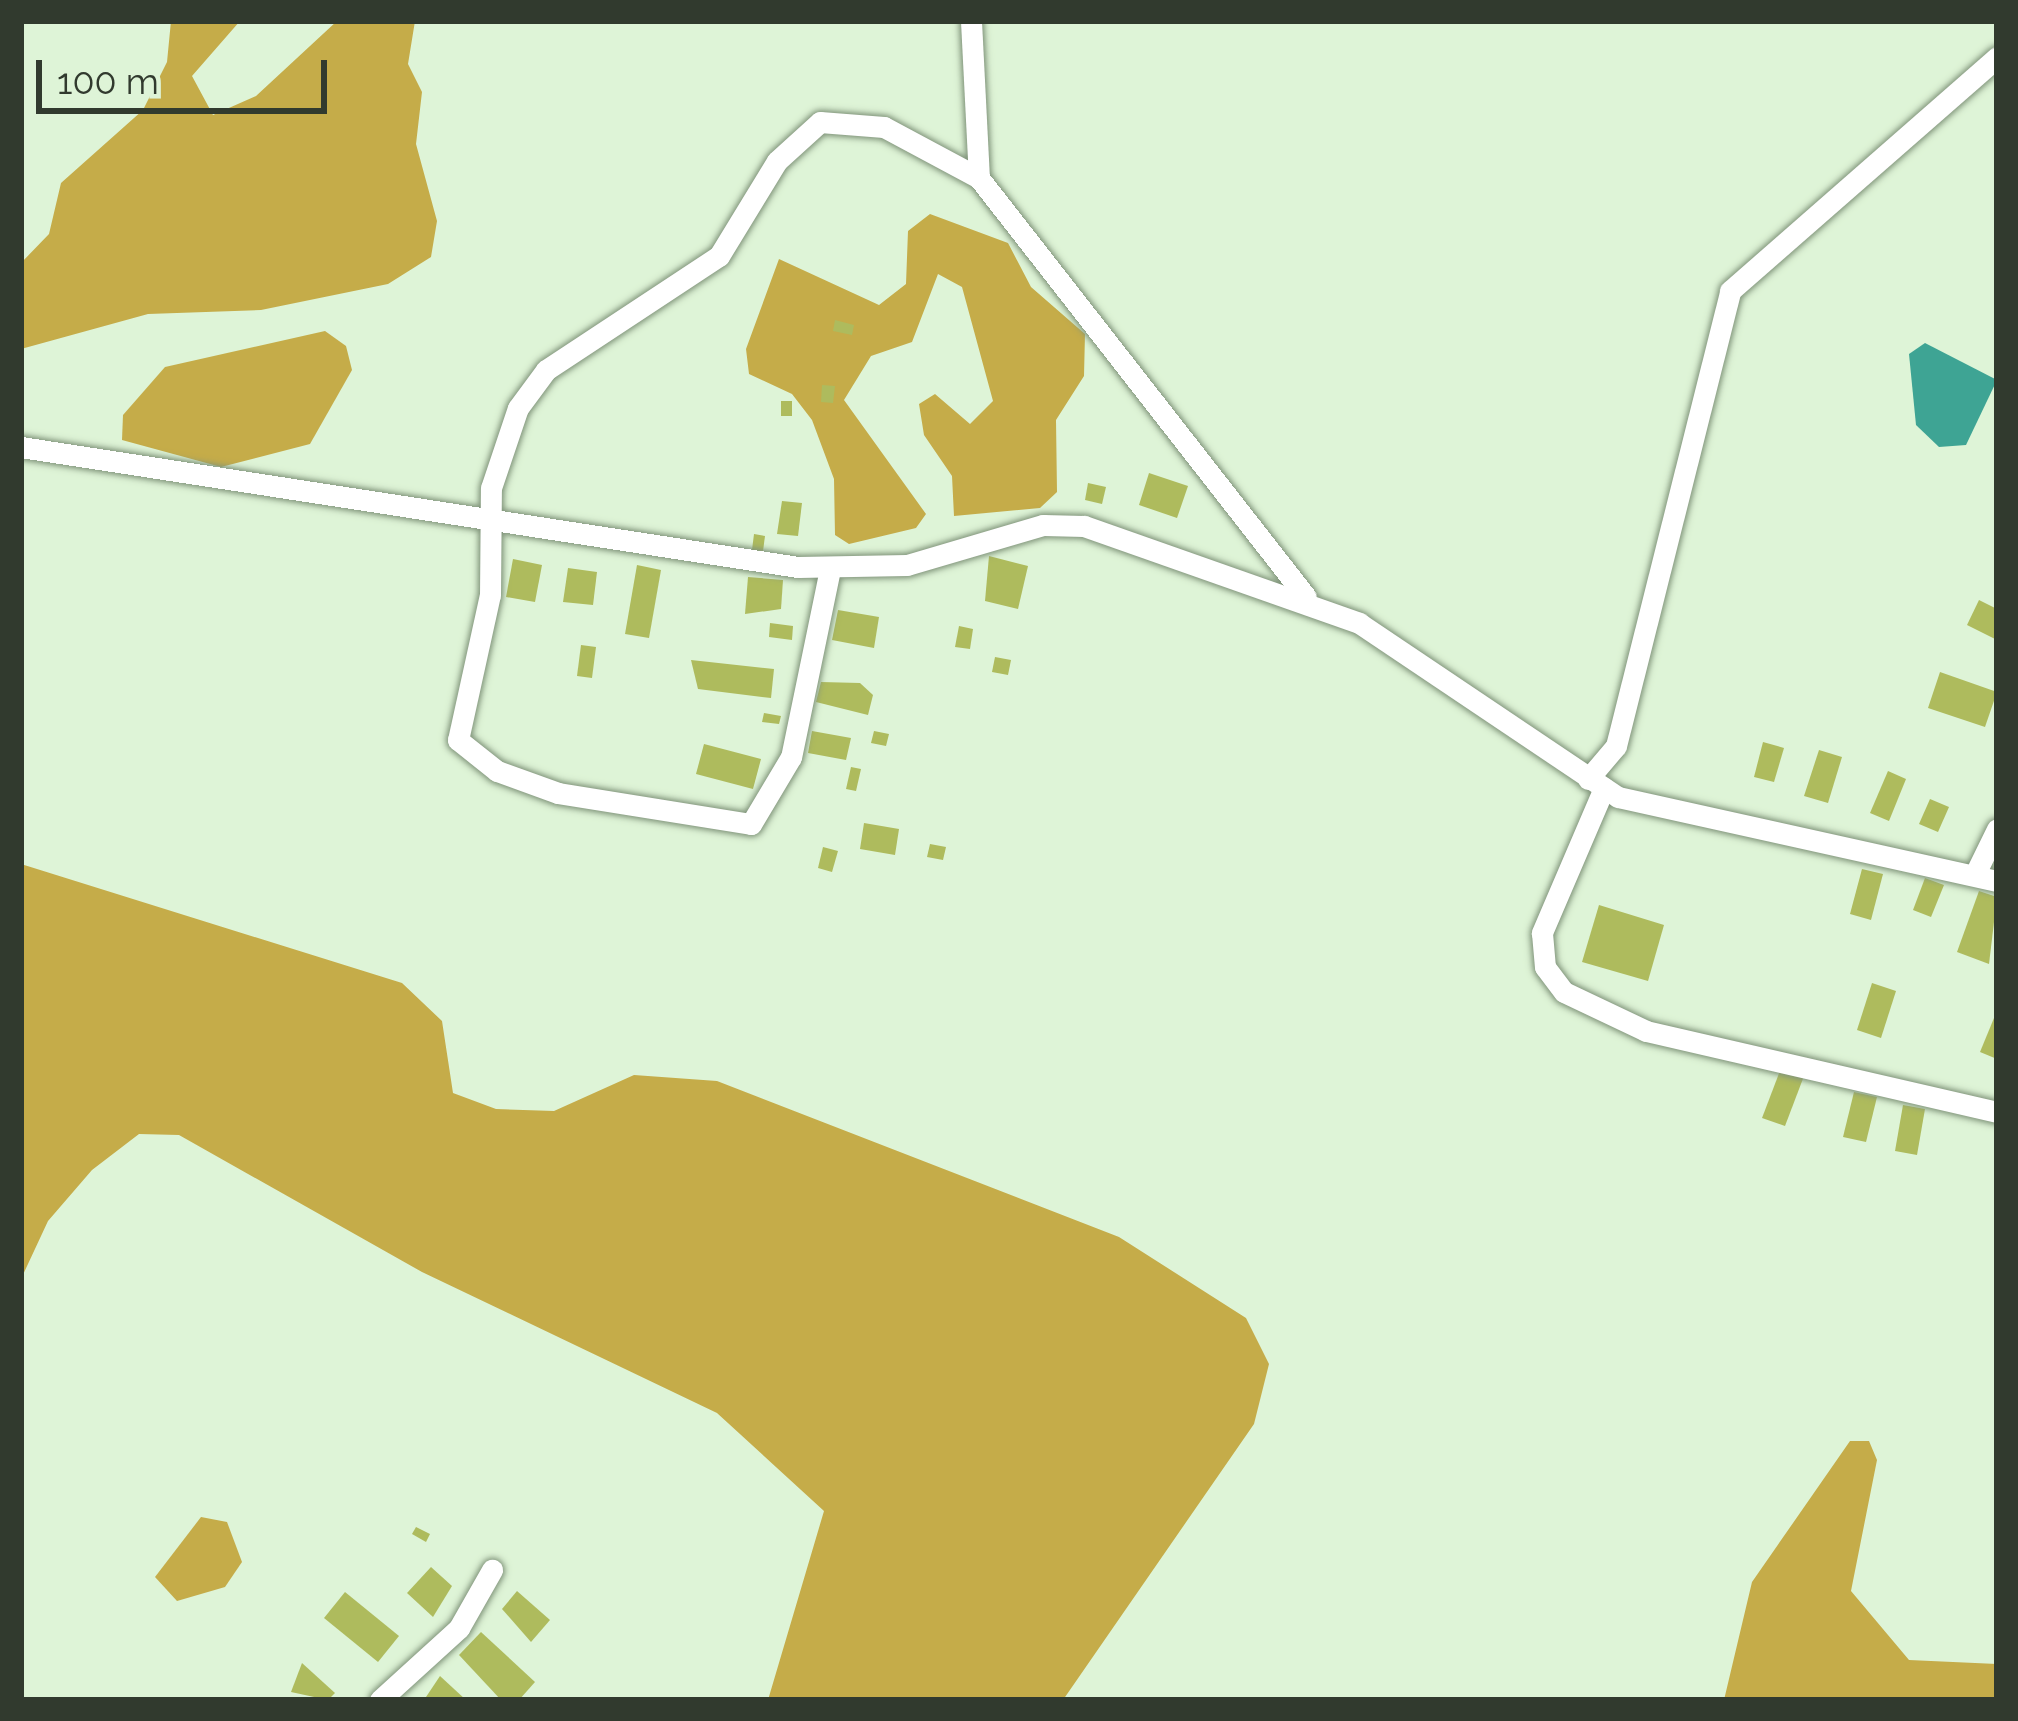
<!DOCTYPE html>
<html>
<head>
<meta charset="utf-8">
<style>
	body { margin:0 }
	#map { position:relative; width:2018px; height:1721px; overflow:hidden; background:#def4d7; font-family:Raleway,sans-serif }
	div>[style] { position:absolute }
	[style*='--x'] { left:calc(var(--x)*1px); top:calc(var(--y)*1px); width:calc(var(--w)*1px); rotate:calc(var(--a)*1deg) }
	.forest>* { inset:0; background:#c5ac49 }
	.water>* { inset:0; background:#3ea494 }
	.building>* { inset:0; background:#aebb5d }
	.roads { filter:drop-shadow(0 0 3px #80947a) drop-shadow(0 0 3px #80947a) }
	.minor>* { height:21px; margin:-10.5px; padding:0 10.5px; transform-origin:10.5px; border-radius:10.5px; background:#fff }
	span { translate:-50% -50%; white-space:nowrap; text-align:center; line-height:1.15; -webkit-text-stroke:12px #def4d7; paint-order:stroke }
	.frame { position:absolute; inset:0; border:24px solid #313a2e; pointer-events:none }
	.scale { position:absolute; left:36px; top:60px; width:291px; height:54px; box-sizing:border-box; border:6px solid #313a2e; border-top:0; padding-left:15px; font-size:36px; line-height:42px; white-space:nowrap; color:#313a2e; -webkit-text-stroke:9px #def4d7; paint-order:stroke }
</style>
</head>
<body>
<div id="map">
	<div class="forest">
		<i style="clip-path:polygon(171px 21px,240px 21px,192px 76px,213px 115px,256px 96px,337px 21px,415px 21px,408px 64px,422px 92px,416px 144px,437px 221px,431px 257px,388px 284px,261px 310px,148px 314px,21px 349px,21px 263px,49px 234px,61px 183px,143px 110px,167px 62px)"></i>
		<i style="clip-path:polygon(930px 214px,1008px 243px,1031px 287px,1085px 334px,1084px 376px,1056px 420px,1057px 492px,1040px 508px,954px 516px,952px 476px,924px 435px,919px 404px,935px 394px,970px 424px,993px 401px,962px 287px,938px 274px,912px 342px,871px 356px,844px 400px,926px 514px,916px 528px,849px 544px,835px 535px,834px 479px,812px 420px,792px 394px,749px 374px,746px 349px,779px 259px,879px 305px,906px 284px,908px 231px)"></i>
		<i style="clip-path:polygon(325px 331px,346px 346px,352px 370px,310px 444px,221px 467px,122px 440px,123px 415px,165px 367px)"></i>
		<i style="clip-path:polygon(21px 864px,402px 983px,442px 1021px,453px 1093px,496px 1109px,554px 1111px,634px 1075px,717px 1081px,1119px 1237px,1246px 1318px,1269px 1364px,1254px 1424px,1063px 1700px,768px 1700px,824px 1511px,717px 1413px,422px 1272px,179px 1135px,139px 1134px,92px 1170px,48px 1221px,21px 1279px)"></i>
		<i style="clip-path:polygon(1850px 1441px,1869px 1441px,1877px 1460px,1851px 1591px,1909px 1660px,1997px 1664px,1997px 1700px,1724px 1700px,1752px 1582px)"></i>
		<i style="clip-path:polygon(201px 1517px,227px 1522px,242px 1562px,225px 1587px,177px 1601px,155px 1577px)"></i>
	</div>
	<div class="water">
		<i style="clip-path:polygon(1925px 343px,1997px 380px,1966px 445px,1939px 447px,1916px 425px,1909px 354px)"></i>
	</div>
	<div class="building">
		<i style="clip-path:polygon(835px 320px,854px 325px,852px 335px,833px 331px)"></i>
		<i style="clip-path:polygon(822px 385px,835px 386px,833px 403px,821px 402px)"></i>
		<i style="clip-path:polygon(781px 401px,792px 401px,792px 416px,781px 416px)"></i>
		<i style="clip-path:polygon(1149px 473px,1188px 486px,1177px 518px,1139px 505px)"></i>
		<i style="clip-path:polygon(1088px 483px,1106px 487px,1102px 504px,1085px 500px)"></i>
		<i style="clip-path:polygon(782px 501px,802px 503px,798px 536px,777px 534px)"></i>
		<i style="clip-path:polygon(754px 534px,765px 536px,763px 551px,752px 550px)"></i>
		<i style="clip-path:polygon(989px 556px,1028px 566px,1018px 609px,985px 601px)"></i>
		<i style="clip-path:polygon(513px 559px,542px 565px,535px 602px,506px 597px)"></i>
		<i style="clip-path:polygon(637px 565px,661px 570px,649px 638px,625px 634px)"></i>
		<i style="clip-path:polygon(568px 568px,597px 572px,593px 605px,563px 602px)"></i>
		<i style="clip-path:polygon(748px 577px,783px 580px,781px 609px,745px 614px)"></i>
		<i style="clip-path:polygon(1979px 600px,1997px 609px,1997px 640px,1967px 625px)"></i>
		<i style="clip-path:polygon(838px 610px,879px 617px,874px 648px,832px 640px)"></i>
		<i style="clip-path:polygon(770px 623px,793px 626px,792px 640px,769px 637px)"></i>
		<i style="clip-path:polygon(959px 626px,973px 629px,970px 649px,955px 647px)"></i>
		<i style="clip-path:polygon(581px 645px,596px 647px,592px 678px,577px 676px)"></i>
		<i style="clip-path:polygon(995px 657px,1011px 660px,1008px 675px,992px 672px)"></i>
		<i style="clip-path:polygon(691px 660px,774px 669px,771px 698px,698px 689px)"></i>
		<i style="clip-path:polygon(1940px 672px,1997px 692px,1985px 727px,1928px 708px)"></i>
		<i style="clip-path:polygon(821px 682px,860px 683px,873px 695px,868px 715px,816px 702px)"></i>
		<i style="clip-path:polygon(764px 713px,781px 716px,779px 724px,762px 722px)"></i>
		<i style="clip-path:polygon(812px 731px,851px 738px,846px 760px,808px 753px)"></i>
		<i style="clip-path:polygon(874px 731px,889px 734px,886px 746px,871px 743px)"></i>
		<i style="clip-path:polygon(1763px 742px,1784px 748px,1774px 782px,1754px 777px)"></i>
		<i style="clip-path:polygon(704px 744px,761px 759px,753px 789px,696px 774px)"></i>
		<i style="clip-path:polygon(1819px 750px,1842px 757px,1828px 803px,1804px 796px)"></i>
		<i style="clip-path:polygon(851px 767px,861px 769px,856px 791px,846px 789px)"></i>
		<i style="clip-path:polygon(1888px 771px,1906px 779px,1889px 821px,1870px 813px)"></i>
		<i style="clip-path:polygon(1930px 799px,1949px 807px,1938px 832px,1919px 824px)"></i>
		<i style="clip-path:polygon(864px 823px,899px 829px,895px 855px,860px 849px)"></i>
		<i style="clip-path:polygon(930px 844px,946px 847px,943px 860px,927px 857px)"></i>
		<i style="clip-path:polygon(823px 847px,838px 851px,832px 872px,818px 868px)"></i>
		<i style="clip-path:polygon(1862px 869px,1883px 874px,1871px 920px,1850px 914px)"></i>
		<i style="clip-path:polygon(1925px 878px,1944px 885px,1931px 917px,1913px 910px)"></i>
		<i style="clip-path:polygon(1979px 891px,1997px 897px,1989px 964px,1957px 952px)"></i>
		<i style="clip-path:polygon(1599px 905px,1664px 925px,1648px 981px,1582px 962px)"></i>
		<i style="clip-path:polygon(1872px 983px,1896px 991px,1881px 1038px,1857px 1030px)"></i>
		<i style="clip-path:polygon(1994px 1018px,1997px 1019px,1997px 1059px,1980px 1052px)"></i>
		<i style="clip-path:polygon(1781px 1068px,1804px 1076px,1785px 1126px,1762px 1118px)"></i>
		<i style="clip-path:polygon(1854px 1092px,1877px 1097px,1866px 1142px,1843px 1137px)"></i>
		<i style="clip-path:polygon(1903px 1105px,1925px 1109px,1917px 1155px,1895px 1151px)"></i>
		<i style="clip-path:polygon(416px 1527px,430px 1534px,426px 1542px,412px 1534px)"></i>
		<i style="clip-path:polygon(431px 1567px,452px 1586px,433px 1617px,407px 1593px)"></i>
		<i style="clip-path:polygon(517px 1591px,550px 1620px,531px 1642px,502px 1609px)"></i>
		<i style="clip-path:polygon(345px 1592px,399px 1636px,378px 1662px,324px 1618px)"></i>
		<i style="clip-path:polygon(481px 1632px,535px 1682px,519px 1700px,501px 1700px,459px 1655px)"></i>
		<i style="clip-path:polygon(302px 1663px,335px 1693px,328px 1700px,291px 1692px)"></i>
		<i style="clip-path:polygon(440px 1676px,466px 1700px,424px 1700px)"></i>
	</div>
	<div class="roads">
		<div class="minor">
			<i style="--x:971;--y:21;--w:157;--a:87.1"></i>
			<i style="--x:979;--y:178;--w:531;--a:52.03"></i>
			<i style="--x:21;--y:447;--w:786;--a:8.78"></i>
			<i style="--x:798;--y:567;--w:109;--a:-1.1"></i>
			<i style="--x:907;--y:565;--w:142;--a:-16.4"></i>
			<i style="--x:1043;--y:525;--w:41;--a:1.4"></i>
			<i style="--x:1084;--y:526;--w:292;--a:19.4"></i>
			<i style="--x:1359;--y:623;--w:312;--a:33.9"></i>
			<i style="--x:1618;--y:797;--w:388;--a:12.5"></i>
			<i style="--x:830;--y:569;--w:192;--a:101.7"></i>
			<i style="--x:791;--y:757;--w:78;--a:120.8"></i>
			<i style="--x:751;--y:824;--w:195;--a:-170.9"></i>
			<i style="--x:558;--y:793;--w:65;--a:-160.2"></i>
			<i style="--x:497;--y:771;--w:50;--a:-141.5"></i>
			<i style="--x:458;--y:740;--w:148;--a:-77.6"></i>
			<i style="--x:490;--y:595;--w:107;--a:-89.5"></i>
			<i style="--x:491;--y:488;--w:84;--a:-71.4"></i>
			<i style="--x:518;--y:408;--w:47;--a:-53.6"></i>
			<i style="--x:546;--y:370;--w:207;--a:-33.4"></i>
			<i style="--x:719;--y:256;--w:111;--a:-58.6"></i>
			<i style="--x:777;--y:161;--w:58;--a:-42.2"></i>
			<i style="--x:820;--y:122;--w:64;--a:4.5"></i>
			<i style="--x:884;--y:127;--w:108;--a:28.2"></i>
			<i style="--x:1588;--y:779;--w:43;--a:-49.7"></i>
			<i style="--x:1616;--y:746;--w:469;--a:-75.9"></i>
			<i style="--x:1730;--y:291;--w:355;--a:-41.2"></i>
			<i style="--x:1604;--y:788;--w:158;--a:113.2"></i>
			<i style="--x:1542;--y:933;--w:34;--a:85"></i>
			<i style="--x:1545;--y:967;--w:31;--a:53"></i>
			<i style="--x:1564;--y:992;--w:91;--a:25.4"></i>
			<i style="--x:1646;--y:1031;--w:360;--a:13"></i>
			<i style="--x:1975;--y:874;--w:50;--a:-63.9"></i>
			<i style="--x:380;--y:1700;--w:107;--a:-42.3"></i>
			<i style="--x:459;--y:1628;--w:67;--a:-60.4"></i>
		</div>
	</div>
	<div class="frame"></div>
	<div class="scale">100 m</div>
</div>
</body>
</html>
